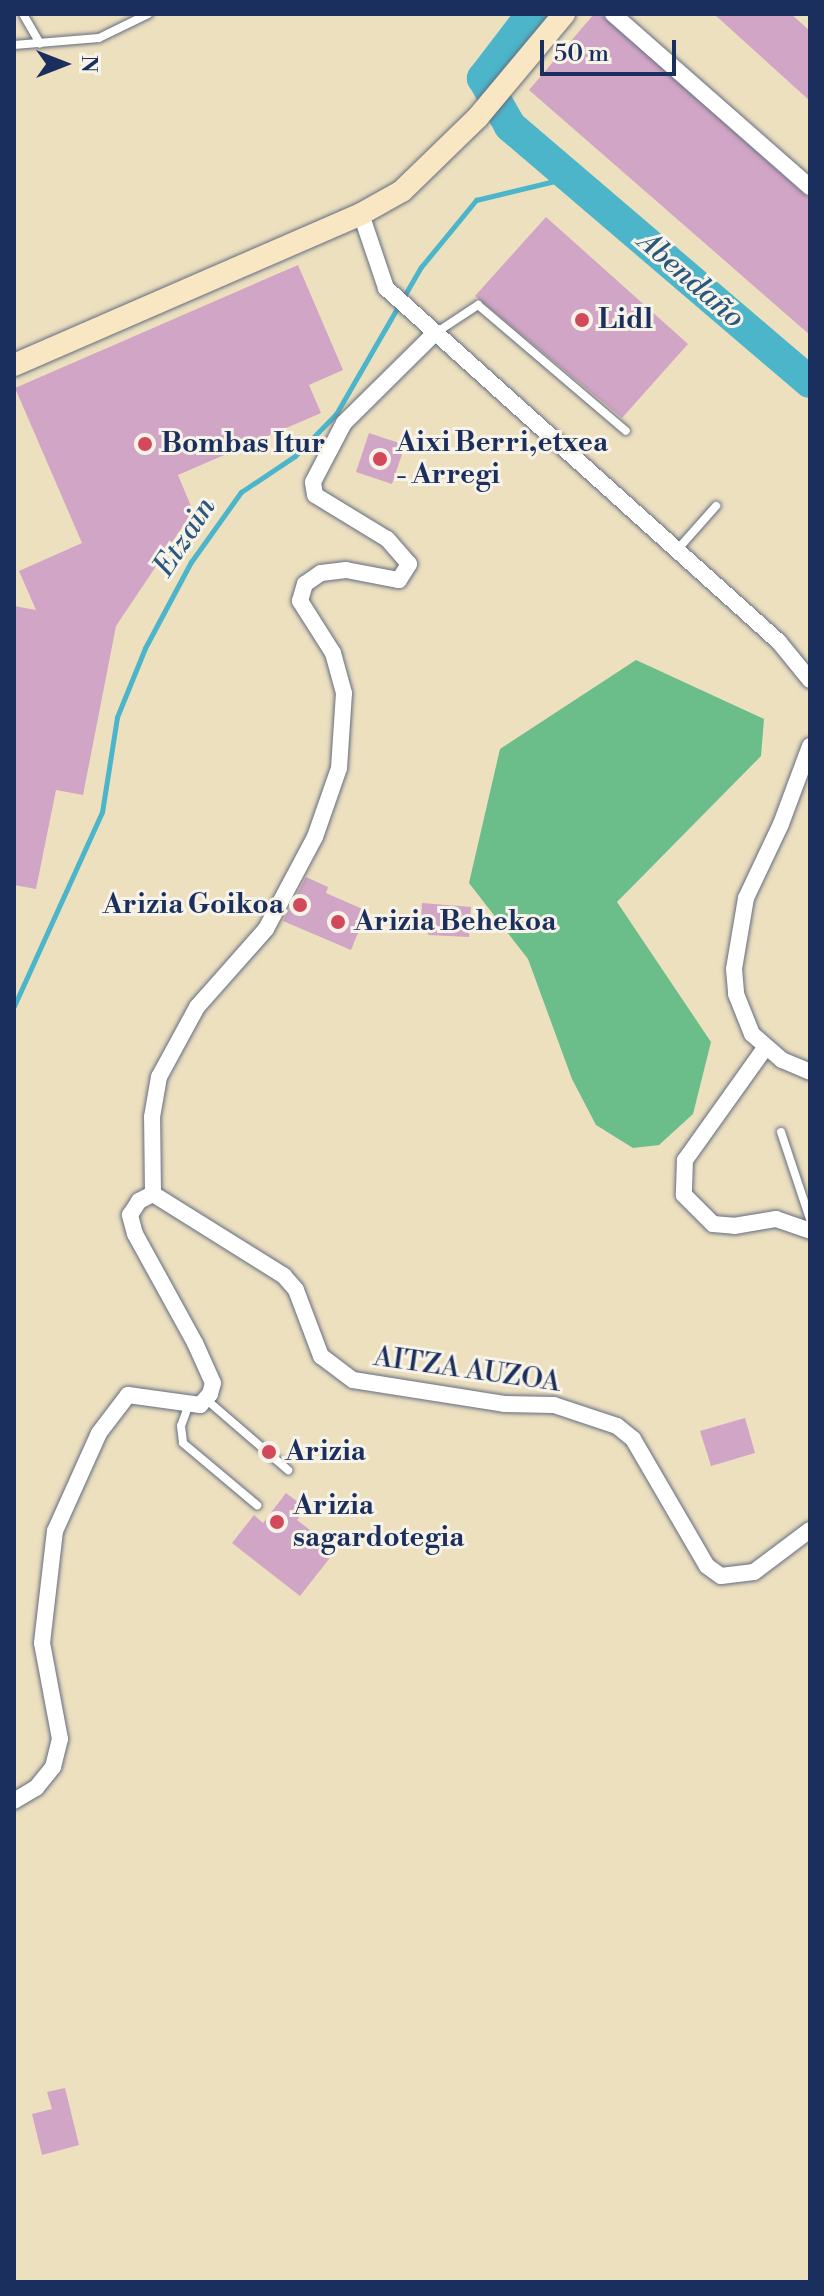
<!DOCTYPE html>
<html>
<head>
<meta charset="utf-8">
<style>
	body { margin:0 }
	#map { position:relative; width:824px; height:2296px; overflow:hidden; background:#ede0bf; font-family:"Libre Bodoni",serif }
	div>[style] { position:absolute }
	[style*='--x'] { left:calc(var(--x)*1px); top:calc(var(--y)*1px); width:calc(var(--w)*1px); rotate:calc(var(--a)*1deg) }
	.forest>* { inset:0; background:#6bbd89 }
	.stream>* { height:5px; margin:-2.5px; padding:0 2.5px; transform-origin:2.5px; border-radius:2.5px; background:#4cb5ca }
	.river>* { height:32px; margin:-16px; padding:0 16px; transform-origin:16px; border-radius:16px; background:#4cb5ca }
	.building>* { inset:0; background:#d1a5c5 }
	.roads { filter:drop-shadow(0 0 2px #646d80) drop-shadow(0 0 2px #646d80) }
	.lane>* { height:8px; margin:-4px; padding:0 4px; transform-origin:4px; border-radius:4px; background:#fff }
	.street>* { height:16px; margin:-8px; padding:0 8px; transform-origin:8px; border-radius:8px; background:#fff }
	.secondary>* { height:22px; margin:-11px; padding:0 11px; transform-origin:11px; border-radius:11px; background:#f9e7c3 }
	.dots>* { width:22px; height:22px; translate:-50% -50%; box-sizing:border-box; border:4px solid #f7f3e8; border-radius:50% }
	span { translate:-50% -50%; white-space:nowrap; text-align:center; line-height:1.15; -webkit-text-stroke:6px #f7f3e8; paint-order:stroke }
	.poi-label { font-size:28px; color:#1b2f5e; font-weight:700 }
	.left { translate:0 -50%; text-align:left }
	.right { translate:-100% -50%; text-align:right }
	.street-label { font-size:28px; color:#1b2f5e }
	.water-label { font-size:30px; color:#2a577e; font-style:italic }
	.frame { position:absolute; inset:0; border:16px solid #1b2f5e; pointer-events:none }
	.north { position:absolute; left:24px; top:24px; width:80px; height:80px; -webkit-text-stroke:6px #f7f3e8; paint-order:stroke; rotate:90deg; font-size:22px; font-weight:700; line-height:32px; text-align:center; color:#1b2f5e }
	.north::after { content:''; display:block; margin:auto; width:28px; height:36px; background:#1b2f5e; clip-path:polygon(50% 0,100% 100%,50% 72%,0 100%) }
	.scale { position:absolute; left:540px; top:40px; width:136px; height:36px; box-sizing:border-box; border:4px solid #1b2f5e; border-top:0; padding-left:10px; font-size:24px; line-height:28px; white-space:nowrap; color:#1b2f5e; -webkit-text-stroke:6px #f7f3e8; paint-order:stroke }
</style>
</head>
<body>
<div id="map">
	<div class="forest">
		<i style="clip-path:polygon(636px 660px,764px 719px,761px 756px,617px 902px,711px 1042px,693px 1114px,659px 1145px,633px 1148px,596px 1125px,572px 1079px,528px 959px,469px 883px,500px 749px)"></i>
	</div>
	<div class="stream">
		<i style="--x:14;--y:1006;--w:213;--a:-65.6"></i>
		<i style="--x:102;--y:812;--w:96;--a:-81"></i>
		<i style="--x:117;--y:717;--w:74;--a:-67.9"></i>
		<i style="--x:145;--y:648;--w:98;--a:-61.9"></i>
		<i style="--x:191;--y:562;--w:86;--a:-54.5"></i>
		<i style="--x:241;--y:492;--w:65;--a:-33.7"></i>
		<i style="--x:295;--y:456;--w:59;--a:-45.7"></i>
		<i style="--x:336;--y:414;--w:170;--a:-60"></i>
		<i style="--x:421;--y:267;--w:87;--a:-50.6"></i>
		<i style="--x:476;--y:200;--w:98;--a:-13.6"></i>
	</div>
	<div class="river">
		<i style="--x:532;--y:14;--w:81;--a:127.4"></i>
		<i style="--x:483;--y:78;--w:55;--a:60.6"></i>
		<i style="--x:510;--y:126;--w:394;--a:40.5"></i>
	</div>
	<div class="building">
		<i style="clip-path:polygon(594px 14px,601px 14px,810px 199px,810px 335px,529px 90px)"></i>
		<i style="clip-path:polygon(714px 14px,791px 14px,810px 31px,810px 101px)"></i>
		<i style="clip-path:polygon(546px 217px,688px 344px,622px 418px,475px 296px)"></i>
		<i style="clip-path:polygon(298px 265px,343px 370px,309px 385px,321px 413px,178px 475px,193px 511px,116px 626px,83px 795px,56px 790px,36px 889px,14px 885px,14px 606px,36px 610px,19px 571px,82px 543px,15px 388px)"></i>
		<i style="clip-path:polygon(369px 433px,405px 445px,392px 484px,356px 472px)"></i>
		<i style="clip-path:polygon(306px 877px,328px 887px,326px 893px,367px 911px,351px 950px,283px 921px)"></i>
		<i style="clip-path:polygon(422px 903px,471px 907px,469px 937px,428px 935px,429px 924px,421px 923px)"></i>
		<i style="clip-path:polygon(745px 1418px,755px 1453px,711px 1466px,700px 1431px)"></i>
		<i style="clip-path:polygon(286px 1493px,306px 1508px,297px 1520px,336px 1550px,300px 1596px,232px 1543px,254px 1515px,263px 1523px)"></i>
		<i style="clip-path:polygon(65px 2088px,79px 2145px,42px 2155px,32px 2114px,52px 2109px,47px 2092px)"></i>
	</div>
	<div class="roads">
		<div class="lane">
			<i style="--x:23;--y:14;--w:34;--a:60"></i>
			<i style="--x:14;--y:45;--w:85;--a:-4.7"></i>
			<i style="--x:99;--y:38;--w:55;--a:-26.1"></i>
			<i style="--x:434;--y:334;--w:53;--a:-33.4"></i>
			<i style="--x:478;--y:305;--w:194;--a:40.4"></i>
			<i style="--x:677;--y:550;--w:59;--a:-48.4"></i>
			<i style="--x:781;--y:1132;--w:92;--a:71.6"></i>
			<i style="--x:208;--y:1401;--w:106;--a:40.8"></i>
			<i style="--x:189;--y:1404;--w:23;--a:110"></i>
			<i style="--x:181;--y:1426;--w:17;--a:83"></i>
			<i style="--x:183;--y:1443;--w:97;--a:40"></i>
		</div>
		<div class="street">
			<i style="--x:613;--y:14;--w:262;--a:41.3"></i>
			<i style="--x:361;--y:214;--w:78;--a:71.3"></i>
			<i style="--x:386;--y:288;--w:529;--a:42.01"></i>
			<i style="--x:779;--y:642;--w:49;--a:50.8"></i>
			<i style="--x:810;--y:746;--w:83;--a:110.4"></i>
			<i style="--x:781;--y:824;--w:82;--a:115.3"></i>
			<i style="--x:746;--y:898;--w:72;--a:99.6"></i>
			<i style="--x:734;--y:969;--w:25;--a:85"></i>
			<i style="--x:736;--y:994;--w:43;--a:68.2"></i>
			<i style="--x:752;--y:1034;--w:40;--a:41"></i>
			<i style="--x:782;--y:1060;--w:30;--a:23"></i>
			<i style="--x:765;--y:1048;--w:138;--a:125.5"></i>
			<i style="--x:685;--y:1160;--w:35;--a:92"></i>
			<i style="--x:684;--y:1195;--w:41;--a:45"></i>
			<i style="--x:713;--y:1224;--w:21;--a:5"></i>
			<i style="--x:734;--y:1226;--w:43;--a:-9.5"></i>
			<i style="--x:776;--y:1219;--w:36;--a:19"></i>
			<i style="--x:153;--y:1194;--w:77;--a:-90.7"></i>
			<i style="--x:152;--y:1117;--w:41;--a:-80.1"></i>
			<i style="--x:159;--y:1077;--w:80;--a:-61.5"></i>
			<i style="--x:197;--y:1007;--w:104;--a:-48.5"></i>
			<i style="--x:266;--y:929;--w:104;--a:-62"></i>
			<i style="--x:315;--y:837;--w:73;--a:-70.8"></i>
			<i style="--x:339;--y:768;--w:75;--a:-86.2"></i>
			<i style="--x:344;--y:693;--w:41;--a:-105.4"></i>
			<i style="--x:333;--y:653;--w:62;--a:-122.4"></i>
			<i style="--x:300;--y:601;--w:18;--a:-74"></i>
			<i style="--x:305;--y:584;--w:19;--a:-35"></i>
			<i style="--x:321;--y:573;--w:25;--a:-7"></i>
			<i style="--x:346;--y:570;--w:54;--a:10.7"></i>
			<i style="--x:399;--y:580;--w:19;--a:-58"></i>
			<i style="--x:409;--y:564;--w:33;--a:-131"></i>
			<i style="--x:387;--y:539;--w:84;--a:-148.6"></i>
			<i style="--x:315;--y:495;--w:13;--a:-99"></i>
			<i style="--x:313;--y:482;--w:67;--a:-62.3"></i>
			<i style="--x:344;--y:423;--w:127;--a:-44.7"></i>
			<i style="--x:14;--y:1801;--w:26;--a:-31"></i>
			<i style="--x:36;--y:1788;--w:27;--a:-51"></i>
			<i style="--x:53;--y:1767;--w:29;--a:-76"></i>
			<i style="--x:60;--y:1739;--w:98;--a:-100.6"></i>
			<i style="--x:42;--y:1643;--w:113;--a:-83.4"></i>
			<i style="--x:55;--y:1531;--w:107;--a:-65.8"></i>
			<i style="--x:99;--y:1433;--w:48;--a:-52.7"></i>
			<i style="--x:128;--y:1395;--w:73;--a:7.9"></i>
			<i style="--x:200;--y:1405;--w:15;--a:-48"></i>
			<i style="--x:210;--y:1394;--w:11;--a:-75"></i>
			<i style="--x:213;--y:1383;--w:44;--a:-114.2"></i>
			<i style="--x:195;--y:1343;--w:124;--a:-118.8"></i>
			<i style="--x:135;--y:1234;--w:20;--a:-105"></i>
			<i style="--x:130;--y:1215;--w:17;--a:-57"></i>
			<i style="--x:139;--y:1201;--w:16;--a:-27"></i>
			<i style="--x:153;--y:1194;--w:155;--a:32"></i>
			<i style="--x:284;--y:1276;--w:18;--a:49"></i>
			<i style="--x:296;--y:1290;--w:71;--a:69.3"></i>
			<i style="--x:321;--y:1356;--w:40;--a:37"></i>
			<i style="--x:353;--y:1380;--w:153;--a:9"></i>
			<i style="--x:504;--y:1404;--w:50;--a:1.1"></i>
			<i style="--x:554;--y:1405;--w:66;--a:18.4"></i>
			<i style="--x:617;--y:1426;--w:21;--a:39"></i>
			<i style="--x:633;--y:1439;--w:147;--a:59.8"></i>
			<i style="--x:707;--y:1566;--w:17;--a:36"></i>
			<i style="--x:721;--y:1576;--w:33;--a:-7"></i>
			<i style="--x:754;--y:1572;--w:70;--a:-36.9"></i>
		</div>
		<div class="secondary">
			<i style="--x:14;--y:365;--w:378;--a:-23.5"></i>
			<i style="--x:361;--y:214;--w:47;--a:-29.3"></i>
			<i style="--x:402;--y:191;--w:106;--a:-44.2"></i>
			<i style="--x:478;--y:117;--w:134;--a:-50.1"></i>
		</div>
	</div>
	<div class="dots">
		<i style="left:582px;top:320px;background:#d1495b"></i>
		<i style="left:145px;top:444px;background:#d1495b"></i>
		<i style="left:380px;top:459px;background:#d1495b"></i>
		<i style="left:300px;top:905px;background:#d1495b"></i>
		<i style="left:338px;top:922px;background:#d1495b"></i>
		<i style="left:269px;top:1452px;background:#d1495b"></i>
		<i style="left:277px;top:1522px;background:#d1495b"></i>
	</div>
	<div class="poi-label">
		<span class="left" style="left:598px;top:320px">Lidl</span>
		<span class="left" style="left:396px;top:459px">Aixi Berri,etxea<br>- Arregi</span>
		<span class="left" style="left:161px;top:444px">Bombas Itur</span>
		<span class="right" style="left:284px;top:905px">Arizia Goikoa</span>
		<span class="left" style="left:354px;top:922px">Arizia Behekoa</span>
		<span class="left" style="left:285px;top:1452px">Arizia</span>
		<span class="left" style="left:293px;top:1522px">Arizia<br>sagardotegia</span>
	</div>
	<div class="street-label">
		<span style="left:467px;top:1370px;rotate:8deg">AITZA AUZOA</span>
	</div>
	<div class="water-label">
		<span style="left:691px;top:280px;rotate:41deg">Abendaño</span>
		<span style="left:185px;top:537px;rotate:-57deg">Etzain</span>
	</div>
	<div class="frame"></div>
	<div class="north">N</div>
	<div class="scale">50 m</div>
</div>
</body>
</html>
